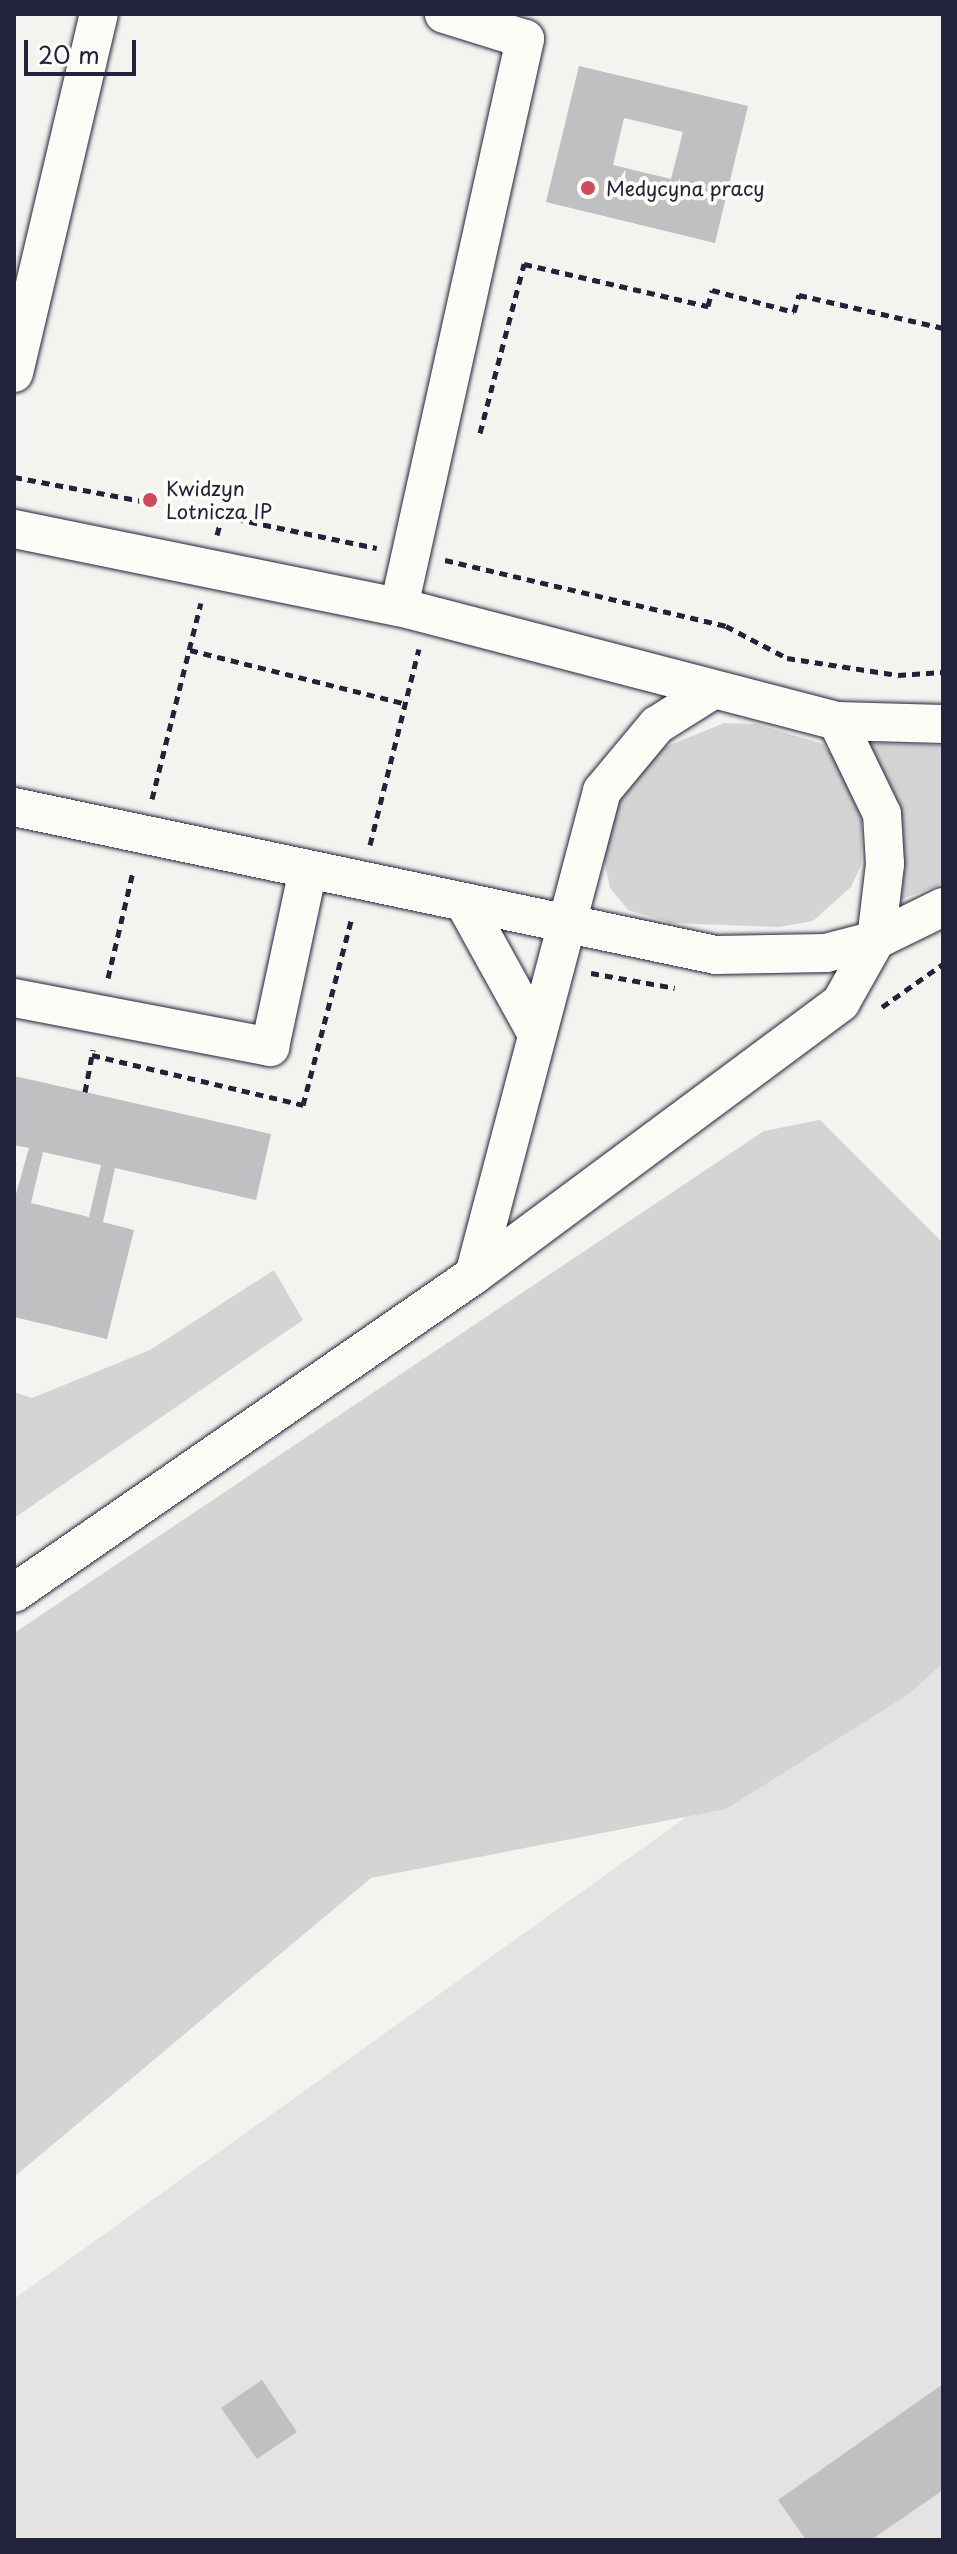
<!DOCTYPE html>
<html>
<head>
<meta charset="utf-8">
<style>
	body { margin:0 }
	#map { position:relative; width:957px; height:2554px; overflow:hidden; background:#f4f3ef; font-family:"Playpen Sans",sans-serif }
	div>[style] { position:absolute }
	[style*='--x'] { left:calc(var(--x)*1px); top:calc(var(--y)*1px); width:calc(var(--w)*1px); rotate:calc(var(--a)*1deg) }
	.built>* { inset:0; background:#e4e3e2 }
	.green>* { inset:0; background:#d5d4d5 }
	.building>* { inset:0; background:#c0bfc2 }
	.path>* { height:5px; margin-top:-2.5px; transform-origin:0; background:repeating-linear-gradient(90deg,#22223b 0 8px,transparent 0 14px) }
	.roads { filter:drop-shadow(0 0 2px #22223b) drop-shadow(0 0 2px #22223b) }
	.minor>* { height:38px; margin:-19px; padding:0 19px; transform-origin:19px; border-radius:19px; background:#fdfcf7 }
	.dots>* { width:22px; height:22px; translate:-50% -50%; box-sizing:border-box; border:4px solid #fdfcf7; border-radius:50% }
	span { translate:-50% -50%; white-space:nowrap; text-align:center; line-height:1.15; -webkit-text-stroke:8px #fdfcf7; paint-order:stroke }
	.poi-label { font-size:20px; color:#22223b }
	.left { translate:0 -50%; text-align:left }
	.frame { position:absolute; inset:0; border:16px solid #22223b; pointer-events:none }
	.scale { position:absolute; left:24px; top:40px; width:112px; height:36px; box-sizing:border-box; border:4px solid #22223b; border-top:0; padding-left:10px; font-size:24px; line-height:28px; white-space:nowrap; color:#22223b; -webkit-text-stroke:6px #fdfcf7; paint-order:stroke }
</style>
</head>
<body>
<div id="map">
	<div class="built">
		<i style="clip-path:polygon(943px 1633px,943px 2540px,14px 2540px,14px 2299px)"></i>
	</div>
	<div class="green">
		<i style="clip-path:polygon(724px 723px,756px 724px,823px 744px,862px 794px,861px 865px,851px 887px,813px 921px,779px 927px,671px 923px,628px 910px,610px 888px,603px 854px,611px 812px,628px 780px,658px 750px)"></i>
		<i style="clip-path:polygon(867px 743px,943px 745px,943px 883px,887px 905px,899px 822px,895px 795px)"></i>
		<i style="clip-path:polygon(820px 1120px,943px 1243px,943px 1663px,909px 1694px,726px 1809px,371px 1878px,14px 2177px,14px 1633px,764px 1131px)"></i>
		<i style="clip-path:polygon(274px 1270px,303px 1320px,14px 1518px,14px 1392px,32px 1398px,150px 1350px)"></i>
	</div>
	<div class="building">
		<i style="clip-path:polygon(evenodd,579px 66px,748px 106px,715px 243px,546px 202px,579px 66px,624px 118px,683px 132px,671px 179px,613px 165px,624px 118px)"></i>
		<i style="clip-path:polygon(evenodd,14px 1076px,271px 1134px,256px 1200px,115px 1168px,103px 1222px,134px 1230px,107px 1339px,14px 1317px,14px 1201px,29px 1148px,14px 1145px,14px 1076px,43px 1152px,101px 1165px,89px 1217px,31px 1203px,43px 1152px)"></i>
		<i style="clip-path:polygon(262px 2380px,297px 2432px,257px 2459px,221px 2408px)"></i>
		<i style="clip-path:polygon(943px 2384px,943px 2490px,871px 2540px,806px 2540px,778px 2500px)"></i>
	</div>
	<div class="path">
		<i style="--x:480;--y:433;--w:175;--a:-75.4"></i>
		<i style="--x:524;--y:264;--w:189;--a:12.9"></i>
		<i style="--x:708;--y:306;--w:16;--a:-76"></i>
		<i style="--x:712;--y:290;--w:85;--a:15"></i>
		<i style="--x:794;--y:312;--w:18;--a:-74"></i>
		<i style="--x:799;--y:295;--w:148;--a:12.9"></i>
		<i style="--x:14;--y:477;--w:212;--a:10.6"></i>
		<i style="--x:217;--y:535;--w:20;--a:-75"></i>
		<i style="--x:222;--y:516;--w:158;--a:11.7"></i>
		<i style="--x:445;--y:560;--w:289;--a:13.2"></i>
		<i style="--x:726;--y:626;--w:69;--a:27.7"></i>
		<i style="--x:787;--y:658;--w:112;--a:8.7"></i>
		<i style="--x:898;--y:675;--w:45;--a:-3.8"></i>
		<i style="--x:190;--y:650;--w:223;--a:14"></i>
		<i style="--x:152;--y:799;--w:202;--a:-76"></i>
		<i style="--x:370;--y:845;--w:202;--a:-76"></i>
		<i style="--x:591;--y:973;--w:85;--a:10.1"></i>
		<i style="--x:108;--y:978;--w:110;--a:-76.8"></i>
		<i style="--x:882;--y:1007;--w:75;--a:-35.2"></i>
		<i style="--x:92;--y:1055;--w:217;--a:13.3"></i>
		<i style="--x:303;--y:1105;--w:194;--a:-75.4"></i>
		<i style="--x:85;--y:1092;--w:43;--a:-79.2"></i>
	</div>
	<div class="roads">
		<div class="minor">
			<i style="--x:14;--y:373;--w:369;--a:-76.7"></i>
			<i style="--x:14;--y:529;--w:393;--a:11.5"></i>
			<i style="--x:399;--y:607;--w:453;--a:14.6"></i>
			<i style="--x:837;--y:721;--w:106;--a:1.6"></i>
			<i style="--x:399;--y:607;--w:582;--a:-77.49"></i>
			<i style="--x:525;--y:39;--w:85;--a:-162.8"></i>
			<i style="--x:14;--y:807;--w:717;--a:11.91"></i>
			<i style="--x:716;--y:955;--w:110;--a:-1"></i>
			<i style="--x:826;--y:953;--w:52;--a:-14.6"></i>
			<i style="--x:876;--y:940;--w:75;--a:-26.2"></i>
			<i style="--x:465;--y:904;--w:145;--a:61.1"></i>
			<i style="--x:14;--y:998;--w:261;--a:10.8"></i>
			<i style="--x:270;--y:1047;--w:181;--a:-77.9"></i>
			<i style="--x:474;--y:1275;--w:501;--a:-75.19"></i>
			<i style="--x:602;--y:791;--w:86;--a:-50.2"></i>
			<i style="--x:657;--y:725;--w:64;--a:-32.2"></i>
			<i style="--x:14;--y:1593;--w:559;--a:-34.66"></i>
			<i style="--x:474;--y:1275;--w:457;--a:-36.6"></i>
			<i style="--x:841;--y:1002;--w:71;--a:-60.6"></i>
			<i style="--x:876;--y:940;--w:77;--a:-83.2"></i>
			<i style="--x:885;--y:864;--w:50;--a:-93.4"></i>
			<i style="--x:882;--y:814;--w:103;--a:-115.8"></i>
		</div>
	</div>
	<div class="dots">
		<i style="left:588px;top:188px;background:#d1495b"></i>
		<i style="left:150px;top:500px;background:#d1495b"></i>
	</div>
	<div class="poi-label">
		<span class="left" style="left:606px;top:188px">Medycyna pracy</span>
		<span class="left" style="left:166px;top:500px">Kwidzyn<br>Lotnicza IP</span>
	</div>
	<div class="frame"></div>
	<div class="scale">20 m</div>
</div>
</body>
</html>
